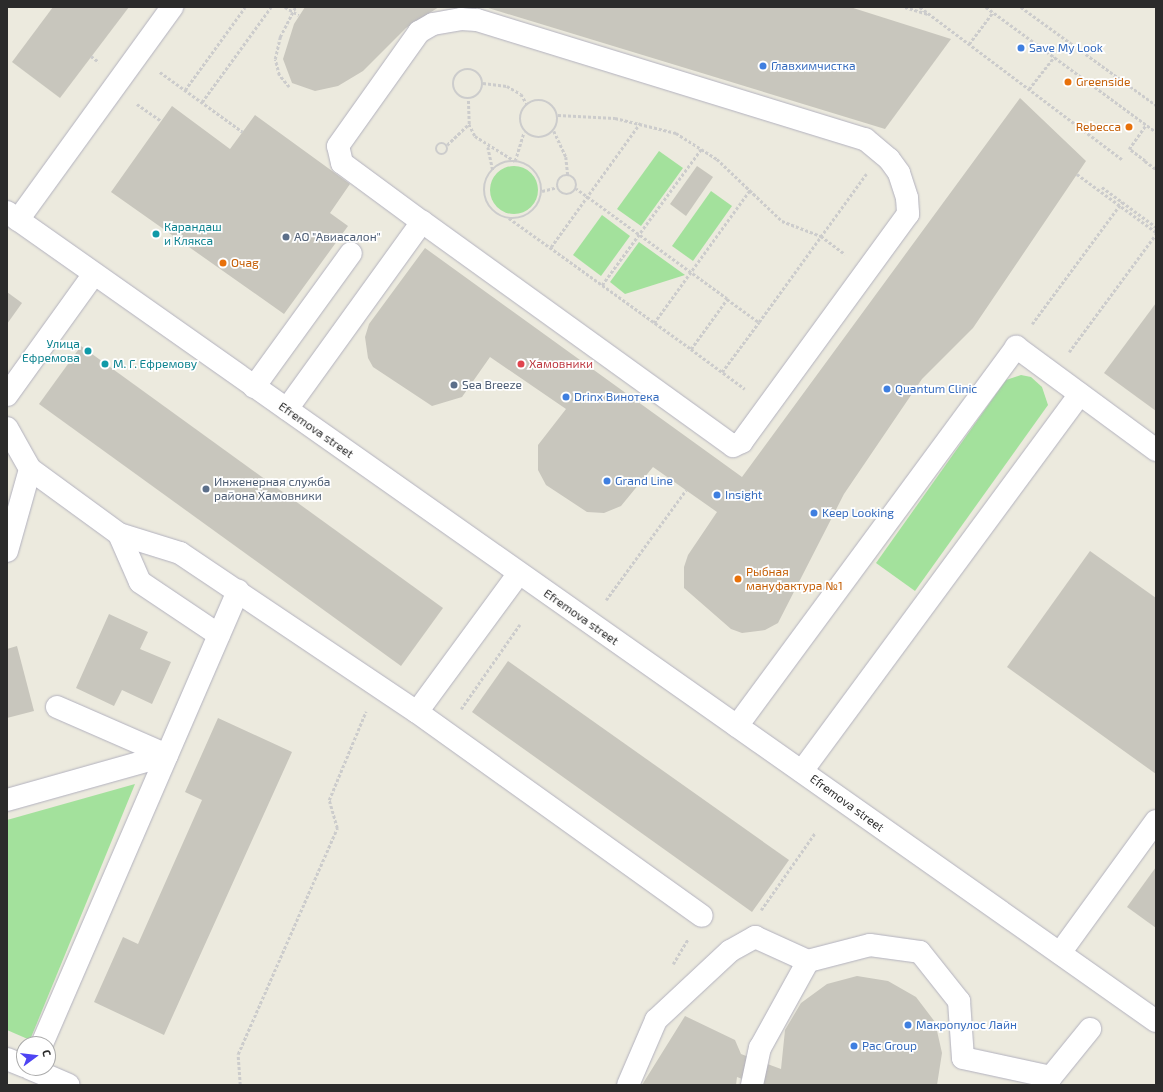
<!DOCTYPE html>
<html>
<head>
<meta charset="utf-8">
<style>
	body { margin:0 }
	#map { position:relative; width:1163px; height:1092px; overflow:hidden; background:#eceade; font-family:"Exo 2",sans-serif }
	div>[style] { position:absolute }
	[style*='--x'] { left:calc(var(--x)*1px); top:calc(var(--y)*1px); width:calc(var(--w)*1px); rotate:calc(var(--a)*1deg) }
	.green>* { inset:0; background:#a3e19c }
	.round { border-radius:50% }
	.building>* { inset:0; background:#c8c6bd }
	.path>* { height:2.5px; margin-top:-1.25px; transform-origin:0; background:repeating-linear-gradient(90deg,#ccc 0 3px,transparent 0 5px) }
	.path>.ring { margin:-1.25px; padding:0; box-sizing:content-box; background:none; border:2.5px solid #ccc; border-radius:50% }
	.roads { filter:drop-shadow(0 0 1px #b2b1be) drop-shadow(0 0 1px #b2b1be) }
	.minor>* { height:22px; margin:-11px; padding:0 11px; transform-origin:11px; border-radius:11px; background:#fff }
	.path-bridge>* { height:2.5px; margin-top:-1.25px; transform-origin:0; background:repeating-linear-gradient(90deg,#ccc 0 3px,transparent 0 5px) }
	.dots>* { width:11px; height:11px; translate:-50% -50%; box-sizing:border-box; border:2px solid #fff; border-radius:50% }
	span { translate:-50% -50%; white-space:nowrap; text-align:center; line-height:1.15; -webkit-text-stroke:3.5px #fff; paint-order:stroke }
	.shop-label { font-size:12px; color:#366cbe }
	.left { translate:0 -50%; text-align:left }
	.food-label { font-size:12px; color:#c56008 }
	.right { translate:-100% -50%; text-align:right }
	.culture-label { font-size:12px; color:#0d838f }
	.service-label { font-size:12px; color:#4e5e75 }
	.health-label { font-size:12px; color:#be3a42 }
	.street-label { font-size:12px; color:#2b2b2b }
	.frame { position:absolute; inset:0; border:8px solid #2b2b2b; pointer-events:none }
	.north { position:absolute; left:16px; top:1036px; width:40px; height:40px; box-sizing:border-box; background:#fff; border:1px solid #aaa; border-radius:50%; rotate:75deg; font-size:11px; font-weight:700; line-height:16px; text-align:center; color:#2b2b2b }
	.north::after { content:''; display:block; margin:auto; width:14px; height:18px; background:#4e44f3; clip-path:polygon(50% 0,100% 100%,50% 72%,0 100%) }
</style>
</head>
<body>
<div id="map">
	<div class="green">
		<i style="clip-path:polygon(659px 151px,683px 168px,641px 226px,617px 209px)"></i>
		<i class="round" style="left:490px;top:166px;width:48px;height:48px"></i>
		<i style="clip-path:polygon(711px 191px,732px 206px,693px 261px,672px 246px)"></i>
		<i style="clip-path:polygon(602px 215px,630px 236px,601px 276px,573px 255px)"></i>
		<i style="clip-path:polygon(639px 242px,685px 275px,625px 294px,610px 282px)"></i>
		<i style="clip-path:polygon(1021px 375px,1031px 377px,1042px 387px,1048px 405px,915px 591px,876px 563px,1006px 380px)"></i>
		<i style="clip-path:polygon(135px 784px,30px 1040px,7px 1030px,7px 820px)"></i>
	</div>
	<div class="building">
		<i style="clip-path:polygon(53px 7px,129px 7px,60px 98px,12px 62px)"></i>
		<i style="clip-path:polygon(305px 7px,439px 7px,406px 28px,363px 71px,338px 86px,315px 91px,292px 83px,283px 59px,294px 24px)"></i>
		<i style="clip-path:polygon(485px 7px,850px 7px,951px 39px,885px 129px)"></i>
		<i style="clip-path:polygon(1020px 98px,1086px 161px,973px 328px,922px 379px,844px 494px,778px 623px,765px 630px,742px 633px,731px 629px,684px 588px,684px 567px,688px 555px,717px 512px,653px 467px,621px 506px,604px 513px,587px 512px,546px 485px,538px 470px,538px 445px,566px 409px,490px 357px,462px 397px,432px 406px,373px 367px,368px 358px,365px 337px,369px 324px,425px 248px,742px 477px)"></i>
		<i style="clip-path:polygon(172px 106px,230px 149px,255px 115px,350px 184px,330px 213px,348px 226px,284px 314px,111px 192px)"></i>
		<i style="clip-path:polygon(697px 166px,713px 177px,686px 216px,670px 204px)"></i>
		<i style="clip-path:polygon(7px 292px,22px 303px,7px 324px)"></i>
		<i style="clip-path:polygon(1156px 303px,1156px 411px,1104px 373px)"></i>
		<i style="clip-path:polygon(81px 346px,443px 608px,401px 666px,39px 404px)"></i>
		<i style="clip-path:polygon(1090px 551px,1156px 598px,1156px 774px,1007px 667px)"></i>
		<i style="clip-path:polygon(109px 614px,148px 632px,140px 649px,171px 662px,152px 704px,122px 690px,114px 706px,76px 688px)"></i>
		<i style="clip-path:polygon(17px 646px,34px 711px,7px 718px,7px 649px)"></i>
		<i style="clip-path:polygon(508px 661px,789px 860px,752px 912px,472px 712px)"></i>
		<i style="clip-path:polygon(218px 718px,292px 752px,164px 1035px,94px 1002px,123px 937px,138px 944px,202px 800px,185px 792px)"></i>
		<i style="clip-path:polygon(1156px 867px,1156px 928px,1127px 907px)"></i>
		<i style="clip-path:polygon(857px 976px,888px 981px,916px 997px,935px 1022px,942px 1053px,937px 1085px,758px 1085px,737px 1077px,736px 1085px,642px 1085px,685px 1016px,735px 1040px,741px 1054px,781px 1069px,785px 1030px,801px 1003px,827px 984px)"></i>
	</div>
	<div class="path">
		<i style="--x:285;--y:7;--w:16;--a:30"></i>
		<i style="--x:905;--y:7;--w:24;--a:17"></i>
		<i style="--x:920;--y:7;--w:253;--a:37"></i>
		<i style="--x:986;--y:7;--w:211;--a:36.3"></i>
		<i style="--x:1021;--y:7;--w:167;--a:36"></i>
		<i style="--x:969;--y:44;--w:40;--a:-53"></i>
		<i style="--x:91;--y:56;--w:10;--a:37"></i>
		<i class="ring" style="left:453px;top:69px;width:27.5px;height:27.5px"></i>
		<i style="--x:160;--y:72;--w:102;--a:35.9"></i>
		<i style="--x:483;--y:83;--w:24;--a:7"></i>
		<i style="--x:507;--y:86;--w:16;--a:30"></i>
		<i style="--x:521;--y:94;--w:12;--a:59"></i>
		<i style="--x:289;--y:87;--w:16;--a:-130"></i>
		<i style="--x:279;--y:75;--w:16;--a:-104"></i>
		<i style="--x:275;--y:59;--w:23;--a:-77"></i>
		<i style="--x:280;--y:37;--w:34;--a:-63"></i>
		<i style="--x:1029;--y:89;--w:41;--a:-52"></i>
		<i style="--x:185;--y:90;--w:102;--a:-54.1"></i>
		<i class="ring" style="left:520px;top:100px;width:35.5px;height:35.5px"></i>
		<i style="--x:202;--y:102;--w:117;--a:-54"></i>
		<i style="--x:137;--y:104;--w:29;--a:35"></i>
		<i style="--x:558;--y:115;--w:57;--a:3"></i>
		<i style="--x:615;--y:118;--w:63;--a:13.8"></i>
		<i style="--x:676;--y:133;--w:49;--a:32.4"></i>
		<i style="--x:717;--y:159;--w:90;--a:43.6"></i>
		<i style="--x:782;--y:221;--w:42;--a:21"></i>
		<i style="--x:821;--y:236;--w:30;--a:37"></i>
		<i style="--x:469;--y:124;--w:13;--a:63"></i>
		<i style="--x:475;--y:136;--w:47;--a:32"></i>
		<i style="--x:515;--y:161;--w:30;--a:-73"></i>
		<i style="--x:554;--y:131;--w:29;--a:65"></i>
		<i style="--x:566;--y:157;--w:18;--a:84"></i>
		<i class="ring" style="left:436px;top:143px;width:9.5px;height:9.5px"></i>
		<i style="--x:447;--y:145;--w:30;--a:-44"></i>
		<i style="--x:469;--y:124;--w:24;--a:-92"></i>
		<i style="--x:488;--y:147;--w:24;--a:78"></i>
		<i style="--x:1145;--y:161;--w:20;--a:-143"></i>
		<i style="--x:1129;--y:149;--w:29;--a:-55"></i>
		<i class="ring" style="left:484px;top:161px;width:55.5px;height:55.5px"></i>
		<i class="ring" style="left:557px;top:175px;width:17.5px;height:17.5px"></i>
		<i style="--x:1102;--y:187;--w:67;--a:36.5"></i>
		<i style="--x:542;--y:191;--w:16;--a:-14"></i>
		<i style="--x:509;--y:218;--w:224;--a:35.7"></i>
		<i style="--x:691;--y:349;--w:62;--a:-54.2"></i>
		<i style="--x:727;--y:299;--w:187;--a:-143.9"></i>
		<i style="--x:551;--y:247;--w:153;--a:-54.3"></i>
		<i style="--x:602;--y:285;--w:168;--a:-53.9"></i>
		<i style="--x:727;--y:299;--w:39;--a:36"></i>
		<i style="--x:759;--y:322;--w:183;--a:-54.1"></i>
		<i style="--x:654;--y:323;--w:164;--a:-54.2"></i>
		<i style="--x:1032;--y:324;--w:152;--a:-53.6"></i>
		<i style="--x:691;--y:349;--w:67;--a:36.5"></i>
		<i style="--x:1069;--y:352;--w:147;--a:-53.6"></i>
		<i style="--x:722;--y:372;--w:62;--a:-53.5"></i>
		<i style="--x:606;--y:600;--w:136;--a:-54"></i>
		<i style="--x:461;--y:709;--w:103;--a:-55.2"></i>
		<i style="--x:761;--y:910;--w:94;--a:-55"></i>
		<i style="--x:673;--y:964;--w:29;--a:-59"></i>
		<i style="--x:240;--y:1085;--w:31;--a:-94"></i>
		<i style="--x:238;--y:1054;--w:247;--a:-66.3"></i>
		<i style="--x:337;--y:828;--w:29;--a:-106"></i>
		<i style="--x:329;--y:800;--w:96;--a:-67.4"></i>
	</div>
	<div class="roads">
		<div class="minor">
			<i style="--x:7;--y:212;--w:1405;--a:35.15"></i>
			<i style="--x:18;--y:220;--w:263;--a:-54.1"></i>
			<i style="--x:254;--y:387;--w:165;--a:-54.1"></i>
			<i style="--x:7;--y:395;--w:149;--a:-54.3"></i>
			<i style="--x:287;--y:409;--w:231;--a:-54.2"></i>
			<i style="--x:422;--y:222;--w:99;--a:-143.6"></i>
			<i style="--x:342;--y:163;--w:17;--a:-103"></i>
			<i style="--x:338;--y:146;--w:140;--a:-54.6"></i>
			<i style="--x:419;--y:32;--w:16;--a:-30"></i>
			<i style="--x:433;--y:24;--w:28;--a:-10"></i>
			<i style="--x:461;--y:19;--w:16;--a:4"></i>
			<i style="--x:477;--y:20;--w:406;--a:17.1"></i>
			<i style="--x:865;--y:139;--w:31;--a:40"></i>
			<i style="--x:889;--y:159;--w:17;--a:54"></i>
			<i style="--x:899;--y:173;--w:26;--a:72"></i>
			<i style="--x:907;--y:198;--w:16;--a:86"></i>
			<i style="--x:908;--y:214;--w:282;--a:126.1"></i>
			<i style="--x:742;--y:442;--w:10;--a:156"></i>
			<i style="--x:733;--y:446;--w:383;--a:-144.2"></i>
			<i style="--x:7;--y:428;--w:47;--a:60.7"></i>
			<i style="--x:30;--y:469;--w:110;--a:36.1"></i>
			<i style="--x:119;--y:534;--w:64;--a:17.3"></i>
			<i style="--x:180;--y:553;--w:285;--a:33.9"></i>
			<i style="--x:417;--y:712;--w:350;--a:35.6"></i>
			<i style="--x:119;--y:534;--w:52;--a:66.4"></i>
			<i style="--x:140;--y:582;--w:95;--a:33.9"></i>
			<i style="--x:7;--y:551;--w:85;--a:-74.3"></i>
			<i style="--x:57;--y:707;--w:120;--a:23.6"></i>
			<i style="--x:417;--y:712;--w:172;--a:-53.7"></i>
			<i style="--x:737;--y:726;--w:471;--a:-53.6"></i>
			<i style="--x:1016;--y:347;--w:174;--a:36.3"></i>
			<i style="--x:802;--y:771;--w:468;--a:-53.6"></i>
			<i style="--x:7;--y:800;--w:166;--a:-15.7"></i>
			<i style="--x:1060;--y:953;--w:163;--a:-54"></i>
			<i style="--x:42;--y:1044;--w:494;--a:-66.6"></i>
			<i style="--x:7;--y:1059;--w:18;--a:22"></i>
			<i style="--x:29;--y:1068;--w:43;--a:23"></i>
			<i style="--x:628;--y:1085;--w:71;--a:-66.7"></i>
			<i style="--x:656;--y:1020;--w:101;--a:-43"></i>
			<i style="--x:730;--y:951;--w:29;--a:-29"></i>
			<i style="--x:755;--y:937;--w:58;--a:24.4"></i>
			<i style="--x:808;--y:961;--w:64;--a:-14.5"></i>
			<i style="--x:870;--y:945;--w:50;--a:8"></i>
			<i style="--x:920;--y:952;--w:63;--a:51.5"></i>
			<i style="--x:959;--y:1001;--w:57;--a:86"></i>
			<i style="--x:963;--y:1058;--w:90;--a:12.2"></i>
			<i style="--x:1051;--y:1077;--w:62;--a:-50.9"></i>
			<i style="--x:752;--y:1085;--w:38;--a:-78"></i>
			<i style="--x:760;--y:1048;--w:99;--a:-61.1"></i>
		</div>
	</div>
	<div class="path-bridge">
		<i style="--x:1145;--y:161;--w:14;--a:36"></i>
		<i style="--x:1077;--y:174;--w:98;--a:36.3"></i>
	</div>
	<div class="dots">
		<i style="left:1021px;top:48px;background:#3f7fe0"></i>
		<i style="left:763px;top:66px;background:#3f7fe0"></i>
		<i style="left:1068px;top:82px;background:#e8710a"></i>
		<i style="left:1129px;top:127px;background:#e8710a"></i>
		<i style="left:156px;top:234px;background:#0f9aa8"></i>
		<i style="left:286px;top:237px;background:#5c6f8a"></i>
		<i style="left:223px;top:263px;background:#e8710a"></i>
		<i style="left:88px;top:351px;background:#0f9aa8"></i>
		<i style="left:105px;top:364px;background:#0f9aa8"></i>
		<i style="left:521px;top:364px;background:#e0444e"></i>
		<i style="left:454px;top:385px;background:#5c6f8a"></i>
		<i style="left:887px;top:389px;background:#3f7fe0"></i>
		<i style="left:566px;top:397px;background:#3f7fe0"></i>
		<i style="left:607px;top:481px;background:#3f7fe0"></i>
		<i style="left:206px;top:489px;background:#5c6f8a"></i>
		<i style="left:717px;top:495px;background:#3f7fe0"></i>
		<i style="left:814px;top:513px;background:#3f7fe0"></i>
		<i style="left:738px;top:579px;background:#e8710a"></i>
		<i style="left:908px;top:1025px;background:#3f7fe0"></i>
		<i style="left:854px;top:1046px;background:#3f7fe0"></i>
	</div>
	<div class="shop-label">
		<span class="left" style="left:1029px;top:48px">Save My Look</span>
		<span class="left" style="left:771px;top:66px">Главхимчистка</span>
		<span class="left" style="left:895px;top:389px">Quantum Clinic</span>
		<span class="left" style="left:574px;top:397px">Drinx Винотека</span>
		<span class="left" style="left:615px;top:481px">Grand Line</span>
		<span class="left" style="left:725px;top:495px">Insight</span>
		<span class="left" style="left:822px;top:513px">Keep Looking</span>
		<span class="left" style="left:916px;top:1025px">Макропулос Лайн</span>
		<span class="left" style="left:862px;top:1046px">Pac Group</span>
	</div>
	<div class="food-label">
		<span class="left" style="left:1076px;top:82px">Greenside</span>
		<span class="right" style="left:1121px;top:127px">Rebecca</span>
		<span class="left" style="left:231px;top:263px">Очаg</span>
		<span class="left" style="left:746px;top:579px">Рыбная<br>мануфактура №1</span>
	</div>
	<div class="culture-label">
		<span class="left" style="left:164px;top:234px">Карандаш<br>и Клякса</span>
		<span class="right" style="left:80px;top:351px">Улица<br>Ефремова</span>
		<span class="left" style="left:113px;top:364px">М. Г. Ефремову</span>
	</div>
	<div class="service-label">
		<span class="left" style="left:294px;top:237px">АО "Авиасалон"</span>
		<span class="left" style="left:462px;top:385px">Sea Breeze</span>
		<span class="left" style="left:214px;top:489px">Инженерная служба<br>района Хамовники</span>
	</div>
	<div class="health-label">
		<span class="left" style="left:529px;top:364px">Хамовники</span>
	</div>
	<div class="street-label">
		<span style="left:316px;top:430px;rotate:35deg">Efremova street</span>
		<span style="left:581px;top:617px;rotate:35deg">Efremova street</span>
		<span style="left:847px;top:803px;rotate:36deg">Efremova street</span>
	</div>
	<div class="frame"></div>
	<div class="north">С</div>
</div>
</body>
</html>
